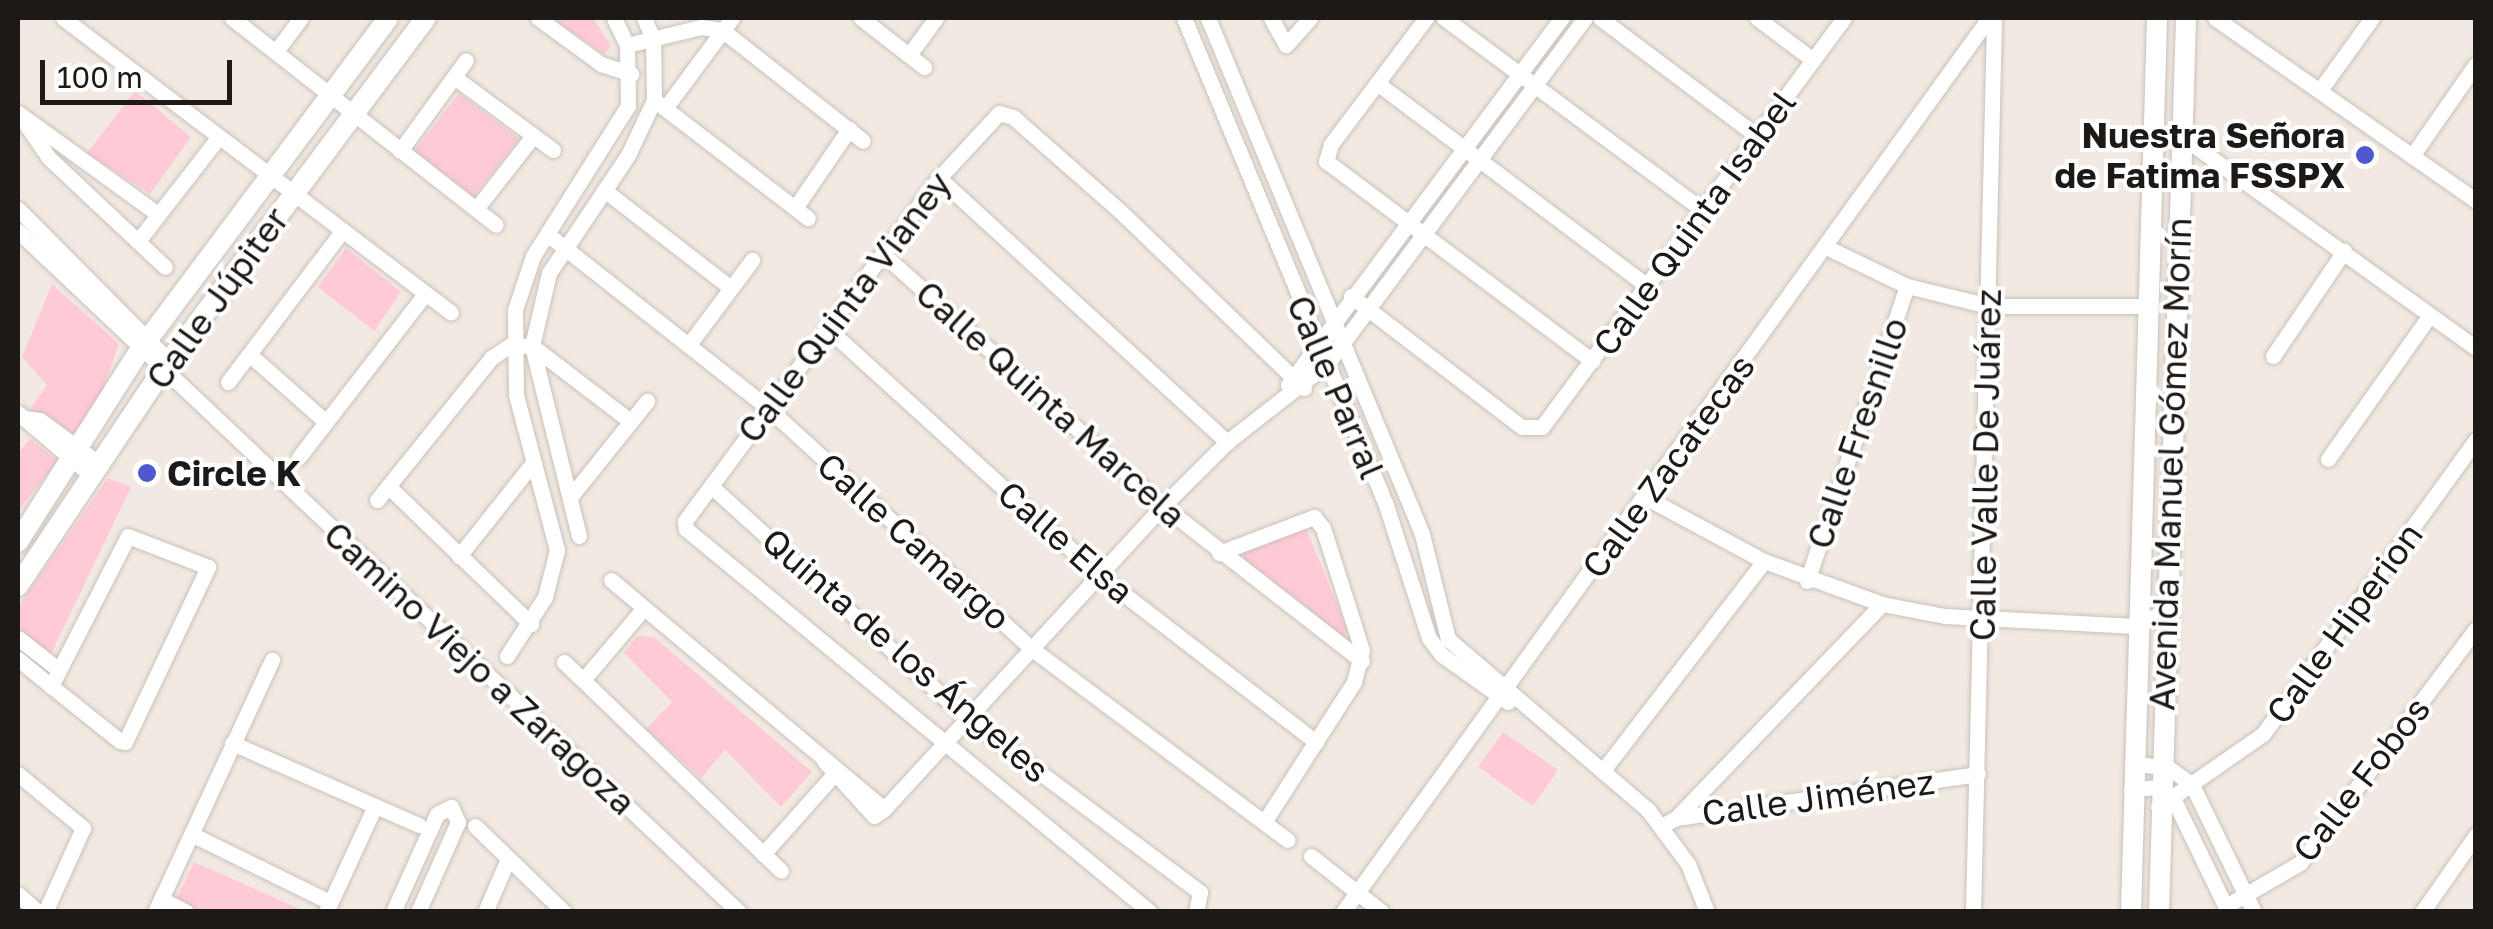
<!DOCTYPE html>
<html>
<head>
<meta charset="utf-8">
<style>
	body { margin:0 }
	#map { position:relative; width:2493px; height:929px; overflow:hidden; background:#f2eae2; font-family:"Golos Text",sans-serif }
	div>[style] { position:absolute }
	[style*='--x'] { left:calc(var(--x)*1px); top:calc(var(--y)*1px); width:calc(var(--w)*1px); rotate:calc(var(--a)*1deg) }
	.green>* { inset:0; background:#fecad5 }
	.roads { filter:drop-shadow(0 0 2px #c9c1ba) drop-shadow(0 0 2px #c9c1ba) }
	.minor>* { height:15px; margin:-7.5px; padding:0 7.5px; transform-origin:7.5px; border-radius:7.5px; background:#fff }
	.major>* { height:20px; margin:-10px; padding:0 10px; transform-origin:10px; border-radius:10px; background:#fff }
	.dots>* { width:28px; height:28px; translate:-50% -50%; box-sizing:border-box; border:5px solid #fff; border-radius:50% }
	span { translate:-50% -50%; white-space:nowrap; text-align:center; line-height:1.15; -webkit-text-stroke:8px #fff; paint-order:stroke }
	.poi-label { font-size:35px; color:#1c1916; font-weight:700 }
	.right { translate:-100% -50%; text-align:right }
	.left { translate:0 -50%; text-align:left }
	.street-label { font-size:35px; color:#1c1916 }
	.frame { position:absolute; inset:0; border:20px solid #1c1916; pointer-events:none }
	.scale { position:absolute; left:40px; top:60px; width:192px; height:45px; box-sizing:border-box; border:5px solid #1c1916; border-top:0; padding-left:12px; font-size:30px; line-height:35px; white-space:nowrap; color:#1c1916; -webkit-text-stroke:8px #fff; paint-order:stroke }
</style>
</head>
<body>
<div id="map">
	<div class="green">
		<i style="clip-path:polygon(552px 18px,593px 18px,611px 46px,604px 54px)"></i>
		<i style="clip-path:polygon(135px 91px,191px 137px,150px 194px,87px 153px)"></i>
		<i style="clip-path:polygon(459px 93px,519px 139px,471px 200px,412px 154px)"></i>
		<i style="clip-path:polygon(346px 248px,401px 292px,374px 331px,318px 287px)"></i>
		<i style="clip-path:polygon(52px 284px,119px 344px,100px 397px,73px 436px,30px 409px,47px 385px,22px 357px)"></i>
		<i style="clip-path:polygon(30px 439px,58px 461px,18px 511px,18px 453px)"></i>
		<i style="clip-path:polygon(108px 478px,131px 487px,51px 654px,18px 628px,18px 607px)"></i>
		<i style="clip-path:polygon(1303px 521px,1348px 631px,1344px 637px,1244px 558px,1244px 548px)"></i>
		<i style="clip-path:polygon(637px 636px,654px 637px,812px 772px,781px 807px,725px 750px,701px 778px,646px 729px,672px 702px,624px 653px)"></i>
		<i style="clip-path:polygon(1503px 732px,1558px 770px,1533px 806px,1478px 767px)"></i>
		<i style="clip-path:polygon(194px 862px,304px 911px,197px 911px,175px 902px)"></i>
	</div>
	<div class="roads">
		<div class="minor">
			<i style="--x:63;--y:18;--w:487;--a:37.2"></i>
			<i style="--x:232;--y:18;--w:335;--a:38.1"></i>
			<i style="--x:538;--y:18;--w:78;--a:36.1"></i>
			<i style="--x:601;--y:64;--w:32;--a:18"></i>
			<i style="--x:861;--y:18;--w:80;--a:37.9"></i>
			<i style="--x:1184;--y:18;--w:527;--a:67.47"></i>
			<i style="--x:1386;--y:505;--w:140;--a:72.1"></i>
			<i style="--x:1429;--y:638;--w:21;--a:53"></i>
			<i style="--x:1442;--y:655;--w:81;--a:35.5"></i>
			<i style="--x:1208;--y:18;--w:559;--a:67.47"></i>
			<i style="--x:1422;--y:534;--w:108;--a:76.1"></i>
			<i style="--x:1448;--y:639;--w:263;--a:40.5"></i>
			<i style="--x:1648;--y:810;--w:67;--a:53.5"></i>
			<i style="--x:1688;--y:864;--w:52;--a:68.4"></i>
			<i style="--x:1271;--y:18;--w:31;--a:61"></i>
			<i style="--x:1286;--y:45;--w:36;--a:-48"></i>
			<i style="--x:1426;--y:18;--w:158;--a:127"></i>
			<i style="--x:1331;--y:144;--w:18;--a:106"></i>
			<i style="--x:1326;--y:161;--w:333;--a:36.9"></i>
			<i style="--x:1444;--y:18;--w:322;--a:36.6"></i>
			<i style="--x:1600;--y:18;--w:196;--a:36.9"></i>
			<i style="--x:1757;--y:18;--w:70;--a:36.9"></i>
			<i style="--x:2215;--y:18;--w:319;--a:35"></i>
			<i style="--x:627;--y:45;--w:76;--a:-13.7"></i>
			<i style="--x:701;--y:27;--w:21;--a:8"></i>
			<i style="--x:722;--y:30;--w:179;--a:38.2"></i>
			<i style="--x:276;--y:51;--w:41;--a:-52.9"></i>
			<i style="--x:909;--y:55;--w:46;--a:-53.9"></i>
			<i style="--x:454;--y:77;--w:123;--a:36.4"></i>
			<i style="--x:1377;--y:83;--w:338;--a:36.9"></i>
			<i style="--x:2320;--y:90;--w:89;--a:-54.2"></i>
			<i style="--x:654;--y:100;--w:194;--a:37.5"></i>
			<i style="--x:666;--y:107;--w:111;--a:-53.4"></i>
			<i style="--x:18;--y:113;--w:55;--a:55.4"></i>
			<i style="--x:49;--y:158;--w:159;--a:43.2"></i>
			<i style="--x:21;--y:115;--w:169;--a:35.9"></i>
			<i style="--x:2181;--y:136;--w:363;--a:35.7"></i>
			<i style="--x:400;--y:151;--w:112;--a:-54"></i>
			<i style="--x:2412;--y:156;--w:112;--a:-55.2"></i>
			<i style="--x:939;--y:178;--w:391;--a:42.5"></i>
			<i style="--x:604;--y:190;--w:160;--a:37.7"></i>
			<i style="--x:795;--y:208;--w:96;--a:-55.6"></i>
			<i style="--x:18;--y:209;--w:220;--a:45.2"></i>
			<i style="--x:476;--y:209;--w:93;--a:-52"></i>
			<i style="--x:18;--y:231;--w:992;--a:43.37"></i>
			<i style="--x:547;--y:234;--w:281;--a:38.2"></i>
			<i style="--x:768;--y:408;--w:357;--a:42.4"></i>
			<i style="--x:1032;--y:649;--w:319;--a:36.8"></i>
			<i style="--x:138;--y:241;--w:130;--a:-52.2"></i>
			<i style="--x:1828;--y:248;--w:88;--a:25.7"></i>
			<i style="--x:1907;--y:286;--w:84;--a:13.7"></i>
			<i style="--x:1989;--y:306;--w:159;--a:0"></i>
			<i style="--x:883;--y:254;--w:377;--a:42"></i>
			<i style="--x:1163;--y:506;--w:252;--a:37.9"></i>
			<i style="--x:1351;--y:296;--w:215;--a:37.5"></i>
			<i style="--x:1522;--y:427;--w:20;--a:0"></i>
			<i style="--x:1542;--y:427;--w:508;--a:-53.56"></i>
			<i style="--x:828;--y:329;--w:366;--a:42.2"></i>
			<i style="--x:1099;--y:575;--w:274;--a:37.6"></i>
			<i style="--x:690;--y:343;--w:104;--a:-53.2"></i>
			<i style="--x:250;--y:355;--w:101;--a:41.4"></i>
			<i style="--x:2273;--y:356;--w:127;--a:-55.9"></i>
			<i style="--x:228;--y:382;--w:189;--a:-52.9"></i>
			<i style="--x:1288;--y:385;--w:458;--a:-53.3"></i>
			<i style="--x:18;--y:413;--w:99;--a:40.5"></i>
			<i style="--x:24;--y:418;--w:16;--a:7"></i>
			<i style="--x:40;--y:420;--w:76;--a:36.4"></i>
			<i style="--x:299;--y:457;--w:206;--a:-52.3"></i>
			<i style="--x:2328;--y:459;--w:176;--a:-54.7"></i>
			<i style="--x:388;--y:486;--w:199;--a:44"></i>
			<i style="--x:711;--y:486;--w:345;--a:42.2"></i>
			<i style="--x:967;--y:718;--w:291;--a:36.8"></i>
			<i style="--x:1200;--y:892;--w:20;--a:101"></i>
			<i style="--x:571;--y:496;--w:122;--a:-51.3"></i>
			<i style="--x:1645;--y:497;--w:135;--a:28.3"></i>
			<i style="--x:1764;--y:561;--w:126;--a:20"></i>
			<i style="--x:1882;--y:604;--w:64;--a:10.8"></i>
			<i style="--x:1945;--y:616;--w:191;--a:3"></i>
			<i style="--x:2136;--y:626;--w:34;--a:-28"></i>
			<i style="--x:377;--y:500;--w:182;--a:-51.2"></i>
			<i style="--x:491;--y:358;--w:23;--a:-34"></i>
			<i style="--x:510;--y:345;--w:22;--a:3"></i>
			<i style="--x:532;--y:346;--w:123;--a:37.4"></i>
			<i style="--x:579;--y:536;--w:196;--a:-103.9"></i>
			<i style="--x:532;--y:346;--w:75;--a:-76.9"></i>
			<i style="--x:549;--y:273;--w:142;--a:-56.2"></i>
			<i style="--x:628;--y:155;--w:61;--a:-64.7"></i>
			<i style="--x:654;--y:100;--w:61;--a:-90.9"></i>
			<i style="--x:653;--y:39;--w:23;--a:-113"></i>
			<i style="--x:1219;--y:553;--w:102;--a:-20.8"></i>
			<i style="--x:1314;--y:517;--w:14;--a:51"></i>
			<i style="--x:1323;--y:528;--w:128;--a:72.3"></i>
			<i style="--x:1362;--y:650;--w:33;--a:104"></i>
			<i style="--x:1354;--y:682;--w:166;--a:122.7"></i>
			<i style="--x:459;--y:556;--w:117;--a:-51.6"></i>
			<i style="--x:611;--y:580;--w:356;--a:40"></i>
			<i style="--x:1807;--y:581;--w:311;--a:-71.3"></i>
			<i style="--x:18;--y:638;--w:52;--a:38"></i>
			<i style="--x:507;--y:656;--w:70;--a:-57.2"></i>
			<i style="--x:545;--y:597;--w:49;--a:-75.7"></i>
			<i style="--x:557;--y:550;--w:160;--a:-104.8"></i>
			<i style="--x:516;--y:395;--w:85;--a:-90.7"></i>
			<i style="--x:515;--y:310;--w:57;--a:-71.6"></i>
			<i style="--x:533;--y:256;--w:178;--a:-57.7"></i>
			<i style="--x:628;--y:106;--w:61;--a:-90.9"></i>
			<i style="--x:627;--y:45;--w:30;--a:-116"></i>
			<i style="--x:18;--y:659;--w:43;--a:39.3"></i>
			<i style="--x:51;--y:686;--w:88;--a:38.6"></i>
			<i style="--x:120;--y:741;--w:5;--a:11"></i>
			<i style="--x:125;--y:742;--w:194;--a:-64.6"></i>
			<i style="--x:208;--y:567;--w:86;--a:-158.8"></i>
			<i style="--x:128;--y:536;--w:169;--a:117.2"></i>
			<i style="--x:564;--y:662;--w:301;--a:43.9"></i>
			<i style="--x:583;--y:680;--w:93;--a:-49.8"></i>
			<i style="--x:232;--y:743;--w:204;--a:23.7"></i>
			<i style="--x:824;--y:761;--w:74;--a:47.7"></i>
			<i style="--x:874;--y:816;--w:12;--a:-35"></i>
			<i style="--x:884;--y:809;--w:412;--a:-47.4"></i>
			<i style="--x:1163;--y:506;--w:91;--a:-45"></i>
			<i style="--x:1227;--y:442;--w:127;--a:-38"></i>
			<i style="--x:1327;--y:364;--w:432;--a:-53.3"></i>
			<i style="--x:2132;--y:763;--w:37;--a:8"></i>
			<i style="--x:2169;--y:768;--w:29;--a:36"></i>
			<i style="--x:2192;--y:785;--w:141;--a:64"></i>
			<i style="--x:1604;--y:769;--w:262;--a:-52.4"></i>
			<i style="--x:18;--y:774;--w:85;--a:39.7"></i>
			<i style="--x:83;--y:828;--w:92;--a:114.3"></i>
			<i style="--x:2131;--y:789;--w:27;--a:-4"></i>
			<i style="--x:2158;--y:787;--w:19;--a:36"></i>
			<i style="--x:2173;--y:798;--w:127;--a:64.2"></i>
			<i style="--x:2158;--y:807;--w:128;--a:-34.8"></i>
			<i style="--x:2263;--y:734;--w:363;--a:-54.1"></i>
			<i style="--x:1677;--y:817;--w:296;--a:-46.1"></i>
			<i style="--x:475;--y:826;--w:124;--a:44"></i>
			<i style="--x:1661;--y:826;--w:17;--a:-28"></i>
			<i style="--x:1676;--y:818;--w:305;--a:-8.3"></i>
			<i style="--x:191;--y:834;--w:155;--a:26.1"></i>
			<i style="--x:763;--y:854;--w:111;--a:-48.3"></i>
			<i style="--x:1311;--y:856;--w:90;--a:38.3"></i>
			<i style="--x:18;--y:894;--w:27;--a:42"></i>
			<i style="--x:161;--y:899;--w:28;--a:27"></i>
			<i style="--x:2226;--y:906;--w:86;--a:-30.2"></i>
			<i style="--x:2300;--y:863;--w:293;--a:-53.1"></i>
			<i style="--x:155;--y:912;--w:278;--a:-65.1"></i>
			<i style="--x:326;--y:912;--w:117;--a:-65.2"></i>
			<i style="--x:393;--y:912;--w:107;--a:-65.8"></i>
			<i style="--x:437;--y:814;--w:16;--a:-27"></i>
			<i style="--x:451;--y:807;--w:17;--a:65"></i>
			<i style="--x:458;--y:822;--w:98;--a:114"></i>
			<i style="--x:485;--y:912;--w:58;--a:-66.5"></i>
			<i style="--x:1150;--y:912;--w:602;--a:-140.46"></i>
			<i style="--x:686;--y:529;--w:8;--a:-97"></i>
			<i style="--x:685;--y:521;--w:427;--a:-53.5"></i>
			<i style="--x:939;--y:178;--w:88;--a:-47.3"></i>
			<i style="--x:999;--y:113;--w:15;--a:16"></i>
			<i style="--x:1013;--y:117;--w:144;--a:41.3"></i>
			<i style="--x:1121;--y:212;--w:254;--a:43.9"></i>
			<i style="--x:1343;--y:912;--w:1103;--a:-54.15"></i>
			<i style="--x:1973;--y:912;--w:894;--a:-88.65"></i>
			<i style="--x:2422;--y:912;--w:94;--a:-55"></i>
		</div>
		<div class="major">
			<i style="--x:18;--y:542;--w:227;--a:-57.6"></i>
			<i style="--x:140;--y:350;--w:414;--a:-53.2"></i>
			<i style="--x:18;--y:586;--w:257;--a:-56.2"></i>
			<i style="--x:161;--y:372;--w:442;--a:-53.2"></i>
			<i style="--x:2131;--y:912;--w:894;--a:-88.33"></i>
			<i style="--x:2159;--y:912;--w:894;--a:-88.27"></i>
		</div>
	</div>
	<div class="dots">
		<i style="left:2365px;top:155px;background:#4f58ce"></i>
		<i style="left:147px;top:473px;background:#4f58ce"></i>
	</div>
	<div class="poi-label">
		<span class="right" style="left:2345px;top:155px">Nuestra Señora<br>de Fatima FSSPX</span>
		<span class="left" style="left:167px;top:473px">Circle K</span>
	</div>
	<div class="street-label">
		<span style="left:1694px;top:223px;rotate:-54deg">Calle Quinta Isabel</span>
		<span style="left:217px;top:298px;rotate:-54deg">Calle Júpiter</span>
		<span style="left:844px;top:307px;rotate:-53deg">Calle Quinta Vianey</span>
		<span style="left:1336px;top:387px;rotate:67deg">Calle Parral</span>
		<span style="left:1051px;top:404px;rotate:42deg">Calle Quinta Marcela</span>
		<span style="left:1857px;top:433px;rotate:-71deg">Calle Fresnillo</span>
		<span style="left:2170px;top:464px;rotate:-88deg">Avenida Manuel Gómez Morín</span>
		<span style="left:1985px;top:465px;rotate:-89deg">Calle Valle De Juárez</span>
		<span style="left:1668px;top:466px;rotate:-54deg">Calle Zacatecas</span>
		<span style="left:914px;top:541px;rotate:42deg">Calle Camargo</span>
		<span style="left:1066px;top:542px;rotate:41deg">Calle Elsa</span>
		<span style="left:2344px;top:623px;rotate:-54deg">Calle Hiperion</span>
		<span style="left:906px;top:655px;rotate:41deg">Quinta de los Ángeles</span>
		<span style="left:480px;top:668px;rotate:43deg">Camino Viejo a Zaragoza</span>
		<span style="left:2361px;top:779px;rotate:-52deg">Calle Fobos</span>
		<span style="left:1818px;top:797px;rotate:-8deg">Calle Jiménez</span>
	</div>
	<div class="frame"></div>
	<div class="scale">100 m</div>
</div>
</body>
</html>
